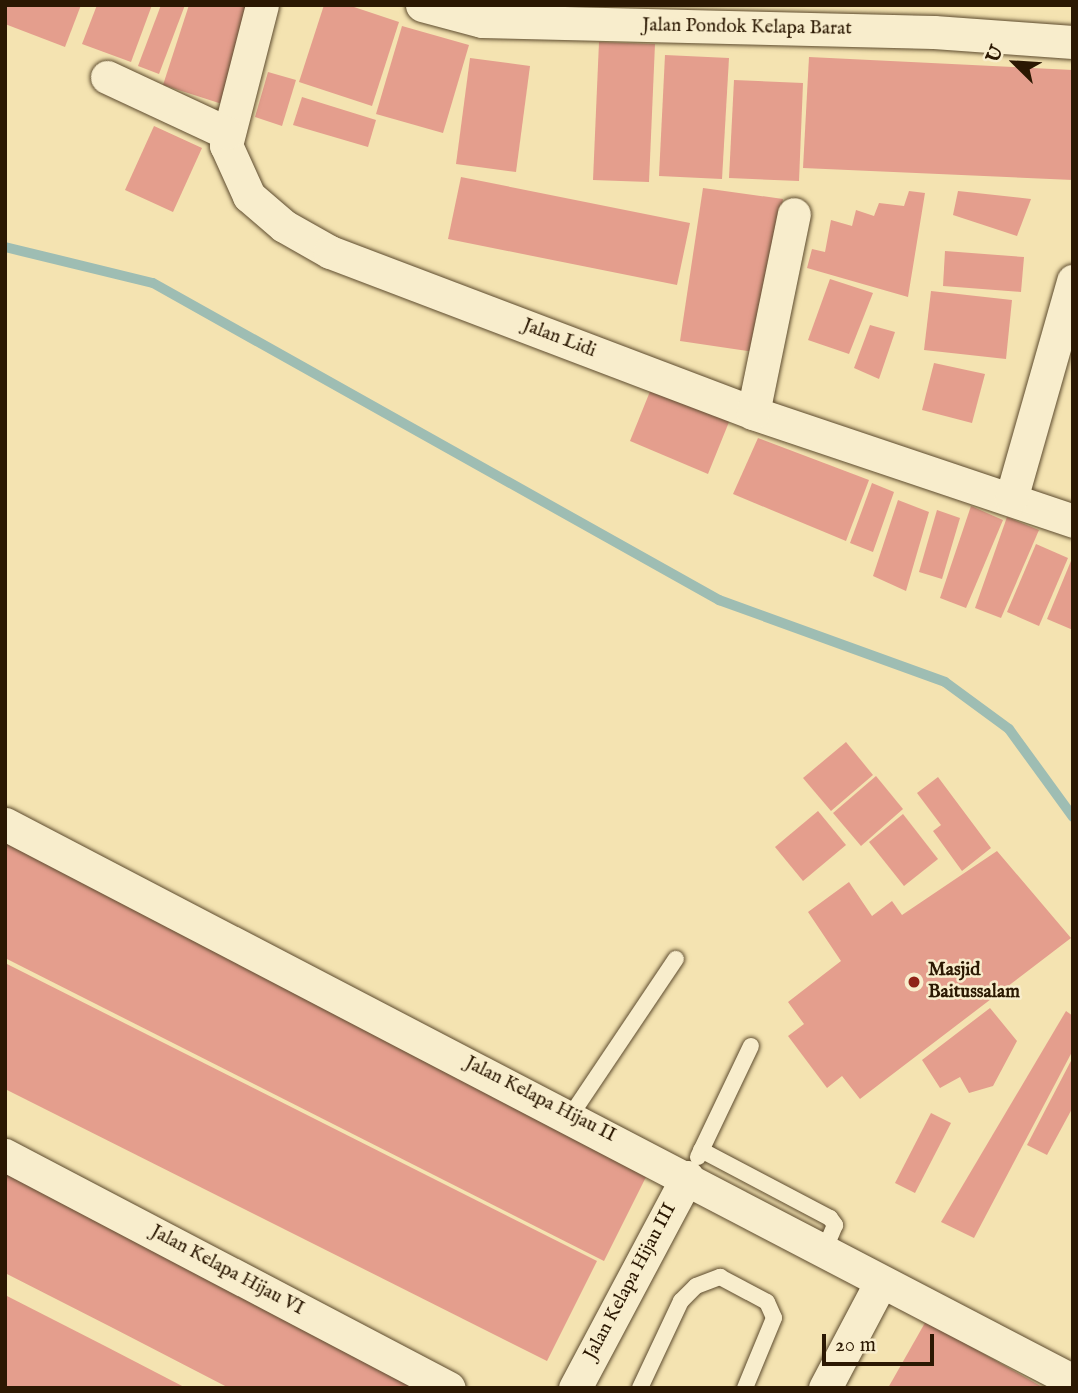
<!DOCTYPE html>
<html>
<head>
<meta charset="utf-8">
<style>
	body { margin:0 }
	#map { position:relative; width:1078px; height:1393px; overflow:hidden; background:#f4e3b1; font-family:"IM FELL English",serif }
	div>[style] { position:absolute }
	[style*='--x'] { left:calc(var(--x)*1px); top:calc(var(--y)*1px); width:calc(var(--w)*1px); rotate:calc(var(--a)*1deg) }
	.stream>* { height:10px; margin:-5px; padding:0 5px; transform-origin:5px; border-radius:5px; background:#9ebdb3 }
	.building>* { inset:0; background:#e49e8d }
	.roads { filter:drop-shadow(0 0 2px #5d4b2e) drop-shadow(0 0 2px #5d4b2e) }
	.service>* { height:16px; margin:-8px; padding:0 8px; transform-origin:8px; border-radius:8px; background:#f8edcc }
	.minor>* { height:33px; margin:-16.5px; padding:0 16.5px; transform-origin:16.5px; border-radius:16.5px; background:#f8edcc }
	.dots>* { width:19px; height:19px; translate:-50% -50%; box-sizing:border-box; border:4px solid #f8edcc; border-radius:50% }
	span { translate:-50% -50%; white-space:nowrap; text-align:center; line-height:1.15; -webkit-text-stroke:5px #f8edcc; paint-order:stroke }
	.street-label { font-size:19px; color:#2b1802 }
	.poi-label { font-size:19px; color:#2b1802; font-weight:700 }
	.left { translate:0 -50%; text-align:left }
	.frame { position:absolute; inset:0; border:7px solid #2b1802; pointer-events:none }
	.north { position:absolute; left:980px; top:28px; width:70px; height:70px; -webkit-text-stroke:5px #f8edcc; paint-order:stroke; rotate:294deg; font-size:19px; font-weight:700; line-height:28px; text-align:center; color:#2b1802 }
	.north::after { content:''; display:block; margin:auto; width:24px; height:32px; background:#2b1802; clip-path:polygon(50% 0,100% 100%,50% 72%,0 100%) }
	.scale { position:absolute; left:822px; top:1334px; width:112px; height:32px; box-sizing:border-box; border:4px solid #2b1802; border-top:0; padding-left:9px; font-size:21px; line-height:24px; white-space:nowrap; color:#2b1802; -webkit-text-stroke:5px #f8edcc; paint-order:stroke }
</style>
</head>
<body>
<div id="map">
	<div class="stream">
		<i style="--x:5;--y:247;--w:152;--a:13.7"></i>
		<i style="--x:153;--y:283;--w:649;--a:29.25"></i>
		<i style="--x:719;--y:600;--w:240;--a:19.9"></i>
		<i style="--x:945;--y:682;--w:79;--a:36.3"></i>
		<i style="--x:1009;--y:729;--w:109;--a:54"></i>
	</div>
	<div class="building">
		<i style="clip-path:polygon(7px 5px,81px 5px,65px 47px,5px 24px)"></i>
		<i style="clip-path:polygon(97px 5px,152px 5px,131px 62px,82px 44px)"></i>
		<i style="clip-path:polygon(161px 5px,185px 5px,159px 74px,138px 66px)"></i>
		<i style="clip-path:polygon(189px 5px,254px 5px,222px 104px,163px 85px)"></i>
		<i style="clip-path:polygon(324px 5px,348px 5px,399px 22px,372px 106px,299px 82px)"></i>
		<i style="clip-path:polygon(402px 26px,469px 45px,443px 133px,376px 114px)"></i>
		<i style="clip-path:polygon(599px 42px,655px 44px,649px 182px,593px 180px)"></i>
		<i style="clip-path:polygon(665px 55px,729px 58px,722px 179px,659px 176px)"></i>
		<i style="clip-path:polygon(809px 57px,1073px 70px,1073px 180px,803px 168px)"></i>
		<i style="clip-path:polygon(470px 58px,530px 66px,516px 172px,456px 164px)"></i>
		<i style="clip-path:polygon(268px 72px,296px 80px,282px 126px,255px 117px)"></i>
		<i style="clip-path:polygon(734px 80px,803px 83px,799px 181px,729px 178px)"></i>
		<i style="clip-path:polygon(302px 97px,376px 120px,368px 147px,293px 125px)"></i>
		<i style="clip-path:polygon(154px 126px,202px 148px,173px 212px,125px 190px)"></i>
		<i style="clip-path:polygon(461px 177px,690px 223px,677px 285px,448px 239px)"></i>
		<i style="clip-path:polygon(703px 188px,783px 199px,761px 353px,680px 341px)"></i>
		<i style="clip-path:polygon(909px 191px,925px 193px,908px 297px,807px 268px,812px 249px,825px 252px,831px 220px,852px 226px,856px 210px,874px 216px,879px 203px,904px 206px)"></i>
		<i style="clip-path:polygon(958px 191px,1031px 199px,1017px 236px,953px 215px)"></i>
		<i style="clip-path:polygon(945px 251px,1024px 257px,1021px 292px,943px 286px)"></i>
		<i style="clip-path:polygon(830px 279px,873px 293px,849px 354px,808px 340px)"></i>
		<i style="clip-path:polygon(931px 291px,1012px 300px,1006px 359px,924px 350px)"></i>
		<i style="clip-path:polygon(870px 325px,895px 332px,879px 379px,854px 368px)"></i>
		<i style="clip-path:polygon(934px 363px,985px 374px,972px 423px,922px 410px)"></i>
		<i style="clip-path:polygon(653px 384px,731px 417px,708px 474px,630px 441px)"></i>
		<i style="clip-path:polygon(758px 438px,869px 480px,846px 541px,733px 494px)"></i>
		<i style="clip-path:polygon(872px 483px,894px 492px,873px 552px,850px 543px)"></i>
		<i style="clip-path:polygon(898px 500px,929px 512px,906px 591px,873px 576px)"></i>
		<i style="clip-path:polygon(971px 506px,1003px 520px,966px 608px,940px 598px)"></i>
		<i style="clip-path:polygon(937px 510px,960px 518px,942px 579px,919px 572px)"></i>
		<i style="clip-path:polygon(1007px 517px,1039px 530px,1001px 618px,975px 608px)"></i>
		<i style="clip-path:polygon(1036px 544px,1068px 558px,1039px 626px,1007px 612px)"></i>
		<i style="clip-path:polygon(1073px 556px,1073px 630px,1047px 619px)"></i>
		<i style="clip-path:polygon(846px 742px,873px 775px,831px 811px,803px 778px)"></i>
		<i style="clip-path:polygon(876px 776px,903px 809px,861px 846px,833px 813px)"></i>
		<i style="clip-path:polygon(938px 777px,991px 848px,962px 871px,933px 831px,941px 825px,917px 793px)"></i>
		<i style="clip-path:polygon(818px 811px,846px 845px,803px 881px,775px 847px)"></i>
		<i style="clip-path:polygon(903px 814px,938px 859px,904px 886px,869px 842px)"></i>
		<i style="clip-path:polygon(5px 827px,654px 1161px,604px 1261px,5px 958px)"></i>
		<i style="clip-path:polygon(997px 851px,1071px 938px,860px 1099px,842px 1076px,827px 1088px,788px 1036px,804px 1024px,788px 1002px,841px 961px,808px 912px,849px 882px,872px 916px,892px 901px,902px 915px)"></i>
		<i style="clip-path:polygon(5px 963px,597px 1261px,547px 1361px,5px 1089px)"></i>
		<i style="clip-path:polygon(990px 1008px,1017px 1041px,993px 1086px,969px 1093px,960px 1077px,940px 1088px,922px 1060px)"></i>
		<i style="clip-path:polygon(1066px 1011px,1073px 1016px,1073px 1050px,974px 1238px,941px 1222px)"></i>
		<i style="clip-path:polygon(1073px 1057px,1073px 1107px,1047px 1155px,1027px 1145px)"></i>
		<i style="clip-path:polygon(931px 1113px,951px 1123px,915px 1193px,895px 1183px)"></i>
		<i style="clip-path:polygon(5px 1165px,436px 1388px,229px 1388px,111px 1327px,5px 1273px)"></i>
		<i style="clip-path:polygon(5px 1295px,105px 1346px,186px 1388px,5px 1388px)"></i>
		<i style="clip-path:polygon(926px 1321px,1044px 1388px,888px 1388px)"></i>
	</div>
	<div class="roads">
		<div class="service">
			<i style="--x:571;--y:1115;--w:188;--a:-56.1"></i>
			<i style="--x:701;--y:1150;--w:146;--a:27.8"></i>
			<i style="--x:830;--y:1218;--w:9;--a:54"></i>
			<i style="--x:835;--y:1225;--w:28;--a:113"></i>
			<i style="--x:698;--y:1157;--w:123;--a:-64.5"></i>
			<i style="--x:640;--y:1388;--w:96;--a:-64.8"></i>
			<i style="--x:681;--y:1301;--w:21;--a:-45"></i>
			<i style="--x:696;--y:1286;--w:26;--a:-21"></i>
			<i style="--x:720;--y:1277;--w:53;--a:28"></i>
			<i style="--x:767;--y:1302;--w:17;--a:66"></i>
			<i style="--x:774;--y:1318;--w:76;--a:112.5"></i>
		</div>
		<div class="minor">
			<i style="--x:262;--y:5;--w:145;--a:104.4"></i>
			<i style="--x:226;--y:145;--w:56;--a:65.7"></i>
			<i style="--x:249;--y:196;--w:46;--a:40.6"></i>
			<i style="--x:284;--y:226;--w:53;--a:29.5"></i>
			<i style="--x:330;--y:252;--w:453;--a:20.8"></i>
			<i style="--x:753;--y:413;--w:338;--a:18.6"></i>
			<i style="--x:422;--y:5;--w:62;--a:14.9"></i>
			<i style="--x:482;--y:21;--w:452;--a:1.4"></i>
			<i style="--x:934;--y:32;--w:139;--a:4.1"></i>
			<i style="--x:107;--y:77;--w:132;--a:25"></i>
			<i style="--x:753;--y:413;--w:203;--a:-78.4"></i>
			<i style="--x:1011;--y:499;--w:227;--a:-74.1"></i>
			<i style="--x:5;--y:824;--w:1205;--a:27.54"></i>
			<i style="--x:5;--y:1155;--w:501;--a:27.69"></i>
			<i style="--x:575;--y:1388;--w:239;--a:-62"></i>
			<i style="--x:825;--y:1388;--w:120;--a:-62.2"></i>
		</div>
	</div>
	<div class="dots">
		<i style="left:914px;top:982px;background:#8f2418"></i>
	</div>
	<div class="street-label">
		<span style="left:747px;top:28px;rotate:1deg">Jalan Pondok Kelapa Barat</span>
		<span style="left:559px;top:339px;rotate:21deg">Jalan Lidi</span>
		<span style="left:540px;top:1100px;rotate:27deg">Jalan Kelapa Hijau II</span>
		<span style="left:227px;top:1271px;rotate:28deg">Jalan Kelapa Hijau VI</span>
		<span style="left:631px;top:1282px;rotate:-62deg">Jalan Kelapa Hijau III</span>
	</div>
	<div class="poi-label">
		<span class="left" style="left:928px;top:982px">Masjid<br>Baitussalam</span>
	</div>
	<div class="frame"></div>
	<div class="north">U</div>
	<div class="scale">20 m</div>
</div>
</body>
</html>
